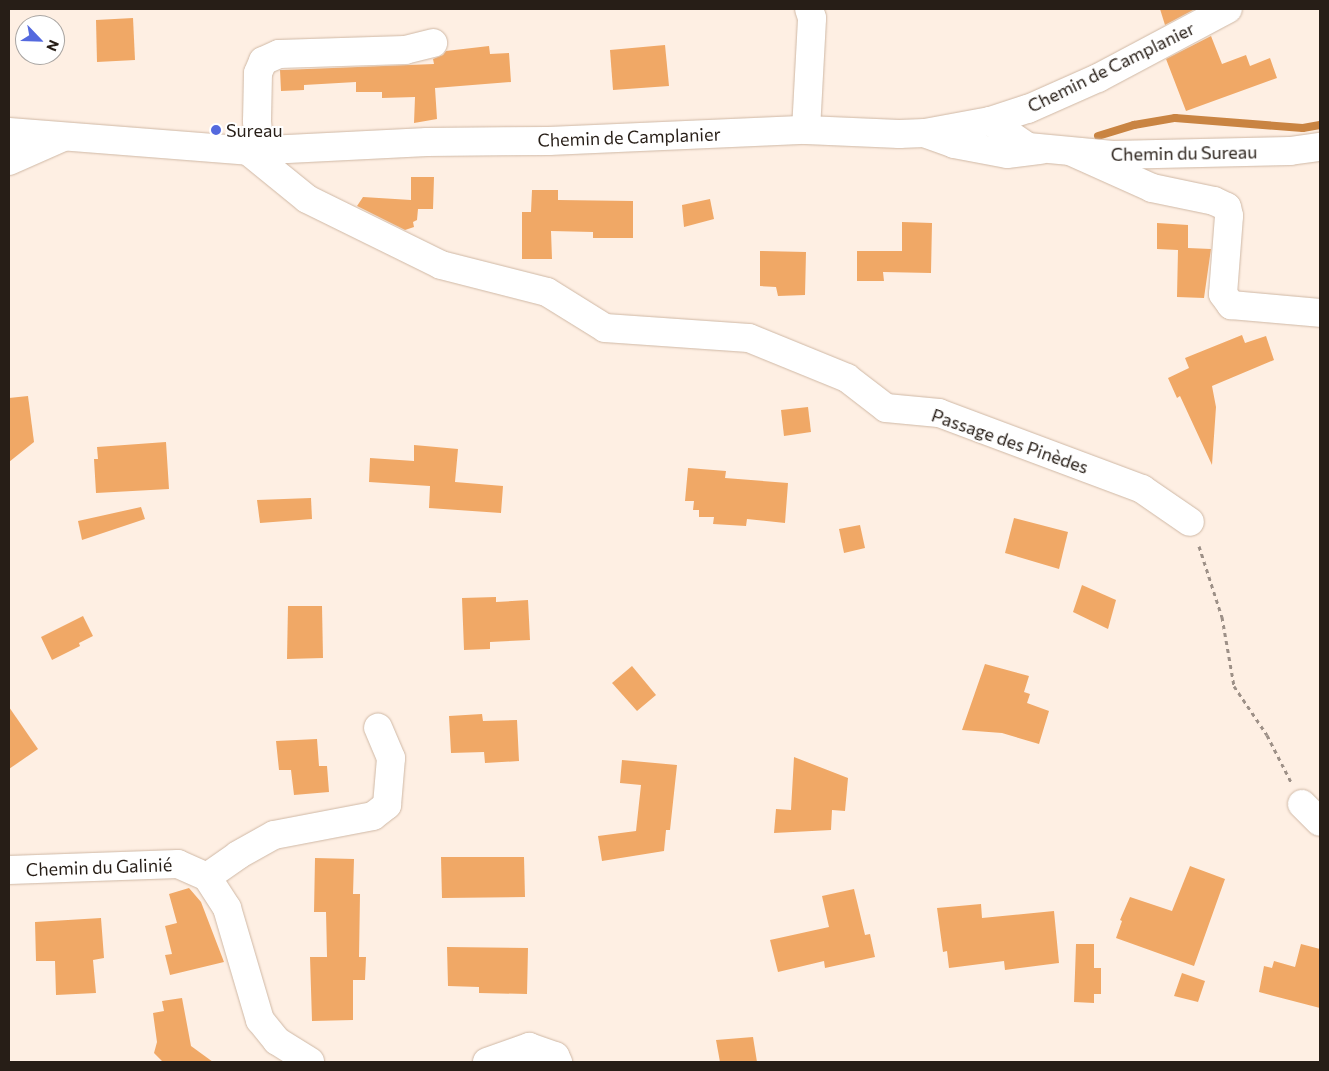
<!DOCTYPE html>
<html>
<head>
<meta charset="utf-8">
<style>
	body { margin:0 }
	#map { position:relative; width:1329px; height:1071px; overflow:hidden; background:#feefe3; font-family:Commissioner,sans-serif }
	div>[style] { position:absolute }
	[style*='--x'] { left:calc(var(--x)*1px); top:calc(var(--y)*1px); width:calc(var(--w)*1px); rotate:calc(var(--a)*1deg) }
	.stream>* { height:8px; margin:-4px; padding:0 4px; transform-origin:4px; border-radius:4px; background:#c98442 }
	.building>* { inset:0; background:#f0a866 }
	.path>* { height:3px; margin-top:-1.5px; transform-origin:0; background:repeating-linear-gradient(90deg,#9d9087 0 4px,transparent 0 8px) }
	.roads { filter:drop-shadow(0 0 1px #cfb8a5) drop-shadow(0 0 1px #cfb8a5) }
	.minor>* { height:28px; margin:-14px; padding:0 14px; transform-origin:14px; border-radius:14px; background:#fff }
	.dots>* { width:14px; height:14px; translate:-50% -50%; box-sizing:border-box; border:2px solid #fff; border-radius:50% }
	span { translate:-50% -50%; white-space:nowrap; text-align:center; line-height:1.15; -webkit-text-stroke:4px #fff; paint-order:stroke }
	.street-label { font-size:18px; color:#271e17 }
	.poi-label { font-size:18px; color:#271e17 }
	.left { translate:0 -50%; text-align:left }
	.frame { position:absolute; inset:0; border:10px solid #271e17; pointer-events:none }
	.north { position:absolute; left:15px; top:15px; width:50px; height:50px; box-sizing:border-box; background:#fff; border:1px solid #a9a5a2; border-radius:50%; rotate:114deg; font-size:14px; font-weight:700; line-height:20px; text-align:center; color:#271e17 }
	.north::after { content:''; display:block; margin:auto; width:18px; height:22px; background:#5469de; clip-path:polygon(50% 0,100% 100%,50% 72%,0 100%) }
</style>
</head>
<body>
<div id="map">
	<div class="stream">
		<i style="--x:1098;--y:136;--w:38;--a:-17"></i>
		<i style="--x:1134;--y:125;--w:42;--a:-9.7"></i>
		<i style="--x:1175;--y:118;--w:128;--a:4.5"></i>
		<i style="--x:1303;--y:128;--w:17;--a:-10"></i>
	</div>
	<div class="building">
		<i style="clip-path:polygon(1160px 9px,1195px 9px,1165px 25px)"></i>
		<i style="clip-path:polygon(133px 18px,135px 60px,97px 62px,96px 20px)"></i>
		<i style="clip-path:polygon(1211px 36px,1222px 64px,1246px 55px,1250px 66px,1270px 58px,1277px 78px,1186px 111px,1166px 59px)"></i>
		<i style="clip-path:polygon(665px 45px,669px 86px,613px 90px,610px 50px)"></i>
		<i style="clip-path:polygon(489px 46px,490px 54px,509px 53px,511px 82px,435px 88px,437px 119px,414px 123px,415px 97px,382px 98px,382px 92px,356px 92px,356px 82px,304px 85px,304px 90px,281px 91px,280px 70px,282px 70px,434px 64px,433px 59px,443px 55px,446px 51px)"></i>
		<i style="clip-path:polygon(411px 177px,434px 177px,433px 209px,418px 209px,417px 220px,413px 222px,414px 227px,405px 230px,357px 206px,363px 197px,411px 200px)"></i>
		<i style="clip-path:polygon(532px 190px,558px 190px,558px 200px,633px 201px,633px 238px,593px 238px,593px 232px,551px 231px,552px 259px,522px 259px,522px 212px,531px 212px)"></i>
		<i style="clip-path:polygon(710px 199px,714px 219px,684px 227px,682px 205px)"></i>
		<i style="clip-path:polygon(902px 222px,932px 223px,931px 273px,883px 272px,884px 281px,857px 281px,857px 251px,902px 251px)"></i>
		<i style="clip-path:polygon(1157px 223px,1188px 225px,1188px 248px,1211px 249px,1204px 298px,1177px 297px,1178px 250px,1157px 249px)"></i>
		<i style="clip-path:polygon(760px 251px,806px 252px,805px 295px,778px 296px,776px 287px,760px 286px)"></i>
		<i style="clip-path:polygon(1242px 335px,1245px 343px,1266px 336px,1274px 360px,1212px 386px,1216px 407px,1212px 465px,1180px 396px,1177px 398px,1168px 378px,1189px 368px,1185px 358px)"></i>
		<i style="clip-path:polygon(28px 396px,34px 442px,9px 462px,9px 398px)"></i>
		<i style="clip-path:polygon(808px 407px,811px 432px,784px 436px,781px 410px)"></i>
		<i style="clip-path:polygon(166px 442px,169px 489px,96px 493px,94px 459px,98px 459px,97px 447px)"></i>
		<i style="clip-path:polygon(414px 445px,458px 449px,455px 482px,503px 486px,501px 513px,429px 508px,430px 486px,369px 482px,370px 458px,414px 461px)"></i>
		<i style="clip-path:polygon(688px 468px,726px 471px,725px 478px,788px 483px,785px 523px,747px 519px,746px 526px,713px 524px,714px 517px,699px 517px,699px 510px,693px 510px,694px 501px,685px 501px)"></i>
		<i style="clip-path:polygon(311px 498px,312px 519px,260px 523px,257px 500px)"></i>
		<i style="clip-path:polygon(141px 507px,145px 519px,82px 540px,78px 521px)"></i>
		<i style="clip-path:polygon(1014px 518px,1068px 532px,1059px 569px,1005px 553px)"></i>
		<i style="clip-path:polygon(860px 525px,865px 548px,844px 553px,839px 529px)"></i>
		<i style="clip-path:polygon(1082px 585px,1116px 600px,1108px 629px,1073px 612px)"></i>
		<i style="clip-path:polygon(496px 597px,496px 602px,528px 600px,530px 640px,490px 642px,490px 649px,464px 650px,462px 598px)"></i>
		<i style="clip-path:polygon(288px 606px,322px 606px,323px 658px,287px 659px)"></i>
		<i style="clip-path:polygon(83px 616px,93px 636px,79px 643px,80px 646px,52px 660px,41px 637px)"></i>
		<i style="clip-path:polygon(985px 664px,1029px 676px,1024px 692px,1030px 694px,1027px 703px,1049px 711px,1039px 744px,1002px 733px,962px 730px)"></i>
		<i style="clip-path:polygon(632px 666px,656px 695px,637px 711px,612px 683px)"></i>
		<i style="clip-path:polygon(9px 707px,38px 749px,9px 769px)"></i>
		<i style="clip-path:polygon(482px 714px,483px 721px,517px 720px,519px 761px,485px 763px,484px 752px,451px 753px,449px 716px)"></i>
		<i style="clip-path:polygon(317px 739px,319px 766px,327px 766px,329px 792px,294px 795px,291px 770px,279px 770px,276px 741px)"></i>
		<i style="clip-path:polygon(794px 757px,848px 778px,845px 811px,832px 810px,831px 830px,774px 833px,776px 809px,791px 810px)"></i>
		<i style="clip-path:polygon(622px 760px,677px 765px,670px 830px,666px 830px,664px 851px,602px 861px,598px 836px,636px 831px,641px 785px,620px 783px)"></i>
		<i style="clip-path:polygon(441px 857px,524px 857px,525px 897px,442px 898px)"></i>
		<i style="clip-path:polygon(315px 858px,354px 859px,353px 894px,360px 894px,359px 957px,366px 957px,365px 980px,353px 980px,353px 1020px,312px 1021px,310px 957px,327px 957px,326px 912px,314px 912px)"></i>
		<i style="clip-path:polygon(1190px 866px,1225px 879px,1194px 966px,1116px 938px,1122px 921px,1120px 920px,1130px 897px,1172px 911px)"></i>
		<i style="clip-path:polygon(189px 888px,201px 902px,224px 962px,170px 975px,165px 955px,172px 954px,165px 926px,177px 923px,169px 894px)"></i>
		<i style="clip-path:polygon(854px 889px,865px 935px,870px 934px,875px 957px,825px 968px,824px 961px,778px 972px,770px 940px,829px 927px,822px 896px)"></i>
		<i style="clip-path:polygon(981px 904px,982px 918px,1054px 911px,1059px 963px,1005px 970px,1004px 961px,949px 968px,947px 951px,943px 952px,937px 908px)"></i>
		<i style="clip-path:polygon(101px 918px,104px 958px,93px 960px,96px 993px,56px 995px,55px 961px,36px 961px,35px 922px)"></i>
		<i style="clip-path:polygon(1076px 944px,1094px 944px,1094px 968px,1101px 968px,1101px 994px,1094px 994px,1094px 1003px,1074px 1002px)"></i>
		<i style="clip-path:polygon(1301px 944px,1320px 949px,1320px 1008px,1259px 992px,1264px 966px,1272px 968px,1274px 961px,1295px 967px)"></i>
		<i style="clip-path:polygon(447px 947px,528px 948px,527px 994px,479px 993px,479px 987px,448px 986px)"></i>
		<i style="clip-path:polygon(1182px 973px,1205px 981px,1198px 1002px,1174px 996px)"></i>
		<i style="clip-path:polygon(182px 998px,191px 1046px,213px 1062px,163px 1062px,154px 1053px,157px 1042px,153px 1013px,164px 1011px,162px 1001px)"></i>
		<i style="clip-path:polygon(753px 1037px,757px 1062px,720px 1062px,716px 1040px)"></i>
	</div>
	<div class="path">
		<i style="--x:1199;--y:546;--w:75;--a:72.1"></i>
		<i style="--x:1222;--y:617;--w:70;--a:80.1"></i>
		<i style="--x:1234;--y:686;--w:59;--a:56"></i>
		<i style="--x:1267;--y:735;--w:53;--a:62.9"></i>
	</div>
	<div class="roads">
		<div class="minor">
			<i style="--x:990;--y:121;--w:46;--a:34.4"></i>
			<i style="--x:1028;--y:147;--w:85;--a:5.4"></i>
			<i style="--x:1113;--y:155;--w:177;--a:-1.3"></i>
			<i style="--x:1290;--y:151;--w:30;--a:-8"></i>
			<i style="--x:806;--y:130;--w:112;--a:-86.9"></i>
			<i style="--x:812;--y:18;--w:9;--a:-108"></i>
			<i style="--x:9;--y:132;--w:240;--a:4.5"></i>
			<i style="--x:248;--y:151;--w:179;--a:-2.9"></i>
			<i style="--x:427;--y:142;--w:122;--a:-0.5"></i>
			<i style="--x:549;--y:141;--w:257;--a:-2.5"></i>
			<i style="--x:806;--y:130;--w:93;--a:2.5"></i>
			<i style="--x:899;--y:134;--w:26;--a:-2"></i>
			<i style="--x:925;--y:133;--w:66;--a:-10.5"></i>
			<i style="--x:990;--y:121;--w:40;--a:-18"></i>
			<i style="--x:1028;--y:109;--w:77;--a:-23.9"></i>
			<i style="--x:1098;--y:78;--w:147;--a:-28"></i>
			<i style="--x:927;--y:134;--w:29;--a:20"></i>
			<i style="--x:954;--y:144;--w:54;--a:10.7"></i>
			<i style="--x:1007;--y:154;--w:34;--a:-7"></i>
			<i style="--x:260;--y:150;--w:29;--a:-96"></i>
			<i style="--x:257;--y:121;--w:48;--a:-88.8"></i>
			<i style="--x:258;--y:73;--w:13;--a:-67"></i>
			<i style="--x:263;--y:61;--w:17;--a:-24"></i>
			<i style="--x:279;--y:54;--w:126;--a:-1.8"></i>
			<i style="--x:405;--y:50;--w:29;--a:-14"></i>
			<i style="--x:248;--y:151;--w:76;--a:39.1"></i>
			<i style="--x:307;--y:199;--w:149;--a:26.2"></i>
			<i style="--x:441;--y:265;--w:109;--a:14.3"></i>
			<i style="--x:547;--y:292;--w:68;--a:31.8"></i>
			<i style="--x:605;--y:328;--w:144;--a:4"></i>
			<i style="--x:749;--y:338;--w:106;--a:22.2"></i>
			<i style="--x:847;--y:378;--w:49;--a:37.6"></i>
			<i style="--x:886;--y:408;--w:53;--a:5.4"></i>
			<i style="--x:939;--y:413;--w:217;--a:20.5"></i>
			<i style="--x:1142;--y:489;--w:58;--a:34.5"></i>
			<i style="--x:1072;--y:152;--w:88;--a:24.2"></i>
			<i style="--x:1152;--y:188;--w:63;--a:11.8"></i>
			<i style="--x:1214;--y:201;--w:14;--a:25"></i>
			<i style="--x:1227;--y:207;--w:9;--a:77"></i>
			<i style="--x:1229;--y:216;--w:78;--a:94.4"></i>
			<i style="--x:1223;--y:294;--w:14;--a:54"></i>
			<i style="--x:1231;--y:305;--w:89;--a:5.1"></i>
			<i style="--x:9;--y:161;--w:57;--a:-23.9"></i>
			<i style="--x:1302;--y:804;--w:25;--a:45"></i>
			<i style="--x:9;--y:870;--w:169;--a:-2"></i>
			<i style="--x:178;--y:864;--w:32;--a:24"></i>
			<i style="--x:207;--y:877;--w:37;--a:57"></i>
			<i style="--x:227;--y:908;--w:117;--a:73.6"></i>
			<i style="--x:260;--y:1020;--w:27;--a:51"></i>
			<i style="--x:277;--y:1041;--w:39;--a:32"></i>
			<i style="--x:207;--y:877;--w:38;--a:-35"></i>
			<i style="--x:238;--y:855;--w:41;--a:-29.1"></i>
			<i style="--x:274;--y:835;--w:101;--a:-10.9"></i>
			<i style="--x:373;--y:816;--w:18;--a:-38"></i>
			<i style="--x:387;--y:805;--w:47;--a:-85.1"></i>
			<i style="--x:391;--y:758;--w:33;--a:-113"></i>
			<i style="--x:487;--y:1062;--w:45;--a:-19.7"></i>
			<i style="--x:529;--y:1047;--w:28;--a:19"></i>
			<i style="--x:555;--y:1056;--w:7;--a:63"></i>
		</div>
	</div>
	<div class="dots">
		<i style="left:216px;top:130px;background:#5469de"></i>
	</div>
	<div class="street-label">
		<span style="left:1111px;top:67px;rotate:-26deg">Chemin de Camplanier</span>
		<span style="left:629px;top:137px;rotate:-2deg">Chemin de Camplanier</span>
		<span style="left:1184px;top:153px;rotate:-1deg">Chemin du Sureau</span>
		<span style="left:1010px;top:441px;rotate:19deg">Passage des Pinèdes</span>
		<span style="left:99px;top:867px;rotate:-2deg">Chemin du Galinié</span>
	</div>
	<div class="poi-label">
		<span class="left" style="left:226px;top:130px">Sureau</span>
	</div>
	<div class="frame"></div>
	<div class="north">N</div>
</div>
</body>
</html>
